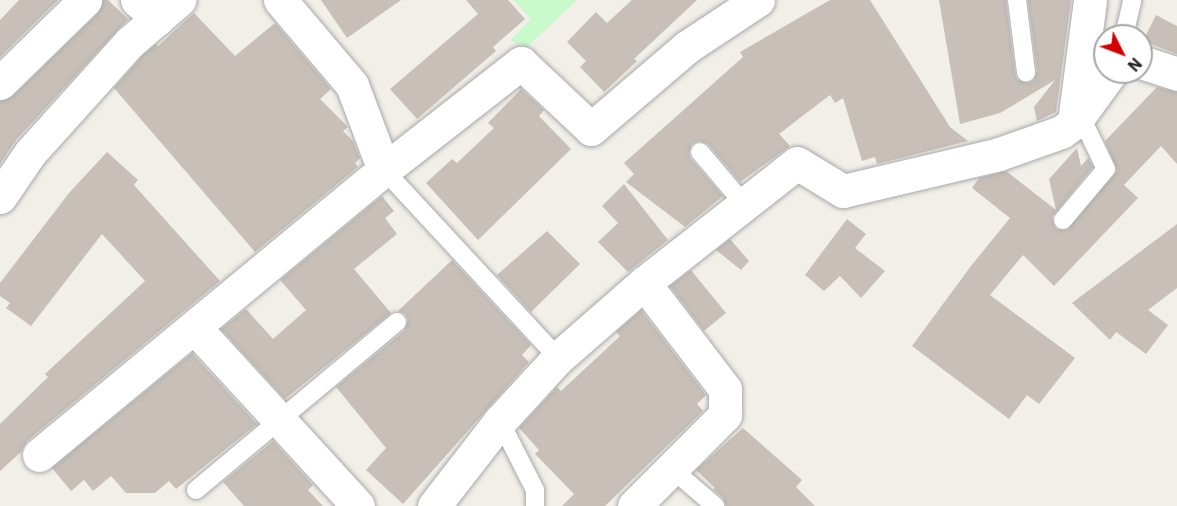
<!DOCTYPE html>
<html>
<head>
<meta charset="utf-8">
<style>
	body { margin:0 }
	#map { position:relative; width:1177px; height:506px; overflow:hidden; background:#f2efe9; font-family:"IBM Plex Sans",sans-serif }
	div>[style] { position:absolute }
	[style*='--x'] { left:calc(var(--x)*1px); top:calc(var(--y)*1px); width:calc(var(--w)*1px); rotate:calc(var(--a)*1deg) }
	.park>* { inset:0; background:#c8facc }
	.building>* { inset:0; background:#c7bfb8 }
	.roads { filter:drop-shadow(0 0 2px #a9a9a9) drop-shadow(0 0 2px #a9a9a9) }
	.lane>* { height:18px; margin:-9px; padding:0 9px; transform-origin:9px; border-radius:9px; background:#fff }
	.street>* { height:33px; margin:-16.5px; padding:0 16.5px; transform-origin:16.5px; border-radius:16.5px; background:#fff }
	span { translate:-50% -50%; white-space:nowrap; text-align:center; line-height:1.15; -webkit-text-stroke:4.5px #fff; paint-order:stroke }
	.north { position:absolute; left:1093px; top:24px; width:60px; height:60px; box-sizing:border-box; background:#fff; border:2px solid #a7a7a7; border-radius:50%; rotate:132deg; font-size:16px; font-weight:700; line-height:24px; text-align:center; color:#222 }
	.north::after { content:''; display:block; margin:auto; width:21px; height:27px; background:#d40000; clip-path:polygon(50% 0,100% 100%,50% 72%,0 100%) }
</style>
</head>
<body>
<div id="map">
	<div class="park">
		<i style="clip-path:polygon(513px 0,576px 0,576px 1px,525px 49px,511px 40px,531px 19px)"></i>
	</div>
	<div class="building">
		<i style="clip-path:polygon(19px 0,58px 0,0 57px,0 20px)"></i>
		<i style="clip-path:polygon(103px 0,108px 0,128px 19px,16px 140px,0 164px,0 101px,13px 96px,98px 13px)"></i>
		<i style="clip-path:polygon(321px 0,401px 0,347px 38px)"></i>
		<i style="clip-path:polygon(466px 0,508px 0,525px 19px,493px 47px,496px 51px,417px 119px,390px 89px,478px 14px)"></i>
		<i style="clip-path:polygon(632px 0,697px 0,634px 59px,637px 61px,604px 92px,580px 67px,586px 61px,567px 42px,596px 12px,607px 23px)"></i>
		<i style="clip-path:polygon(830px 0,870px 0,950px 127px,968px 141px,877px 164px,875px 157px,862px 161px,843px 98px,835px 103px,830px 95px,779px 134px,790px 146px,740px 182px,708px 144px,699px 141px,692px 144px,689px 153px,691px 159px,723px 196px,685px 227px,626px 182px,634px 174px,624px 163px,743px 57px,740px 52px)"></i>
		<i style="clip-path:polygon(939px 0,1006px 0,1015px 73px,1017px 79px,1027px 83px,1033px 81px,1037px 71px,1028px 0,1071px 0,1056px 112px,1037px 121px,1034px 107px,1055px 80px,1000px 113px,960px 124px)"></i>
		<i style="clip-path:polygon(194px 13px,235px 56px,275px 23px,331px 89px,320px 99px,348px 127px,343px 131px,353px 141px,360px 158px,355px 163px,358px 167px,255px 252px,114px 88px,143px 55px,156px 44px,158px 46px)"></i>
		<i style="clip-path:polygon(1156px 15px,1177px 26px,1177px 54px,1143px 41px)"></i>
		<i style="clip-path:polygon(1157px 87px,1177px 92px,1177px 164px,1161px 146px,1124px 185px,1138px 198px,1054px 286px,1023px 255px,990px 295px,1075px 358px,1039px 404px,1027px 395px,1009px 419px,912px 346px,971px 266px,1010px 218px,972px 188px,979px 178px,1006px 171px,1056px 210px,1049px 179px,1077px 148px,1081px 166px,1088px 158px,1093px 167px,1052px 217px,1056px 229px,1067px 230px,1117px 171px,1105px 141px)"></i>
		<i style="clip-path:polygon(521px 89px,544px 110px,539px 116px,571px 149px,478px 240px,426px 183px,452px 159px,457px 163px,494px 128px,488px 123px)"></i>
		<i style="clip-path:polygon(107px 152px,138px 180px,134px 185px,220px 281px,27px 441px,21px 452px,0 471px,0 424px,48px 377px,45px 374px,145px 281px,102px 234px,31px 326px,6px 308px,10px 303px,0 296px,0 283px,69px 193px)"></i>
		<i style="clip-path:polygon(624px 184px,668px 240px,628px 272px,598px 242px,618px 223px,602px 206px)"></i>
		<i style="clip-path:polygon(382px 196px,394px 211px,385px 218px,397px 234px,354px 269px,391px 313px,285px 399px,221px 329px,246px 309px,273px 339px,306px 310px,280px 280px)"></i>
		<i style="clip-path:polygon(847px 219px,866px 234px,855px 248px,885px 271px,861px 298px,840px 276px,824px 291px,805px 275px)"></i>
		<i style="clip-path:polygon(1177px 224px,1177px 288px,1148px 310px,1168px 325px,1146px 354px,1116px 332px,1110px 340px,1072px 303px)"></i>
		<i style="clip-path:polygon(547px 231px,580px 264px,531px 312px,497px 275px)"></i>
		<i style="clip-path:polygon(730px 239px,749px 261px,741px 270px,716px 250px)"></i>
		<i style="clip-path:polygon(452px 260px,531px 345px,522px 355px,529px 362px,403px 504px,366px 470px,386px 448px,336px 387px,404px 331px,408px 320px,405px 314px,398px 311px)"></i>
		<i style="clip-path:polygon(691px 270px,726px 313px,704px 331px,670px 286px)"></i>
		<i style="clip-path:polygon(641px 310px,706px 395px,697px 404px,703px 411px,605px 506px,562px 506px,574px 494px,535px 454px,539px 450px,519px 428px,557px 387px,561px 391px,620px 336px,616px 332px)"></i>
		<i style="clip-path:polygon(192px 353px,257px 424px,176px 489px,169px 481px,155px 493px,126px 493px,111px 476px,93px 491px,84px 480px,71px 491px,52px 468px)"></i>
		<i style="clip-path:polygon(743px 428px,802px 480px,796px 487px,815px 506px,726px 506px,723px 498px,713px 489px,715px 488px,696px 470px)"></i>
		<i style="clip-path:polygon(273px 441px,313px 485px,308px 490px,323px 506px,244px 506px,223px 482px)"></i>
	</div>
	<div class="roads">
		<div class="lane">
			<i style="--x:1017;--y:0;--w:73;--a:82.9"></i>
			<i style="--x:1124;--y:36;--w:37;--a:-77"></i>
			<i style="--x:700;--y:152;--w:68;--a:49.8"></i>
			<i style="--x:384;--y:170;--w:256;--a:47.2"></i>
			<i style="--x:1063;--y:220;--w:67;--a:-49.9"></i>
			<i style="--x:1106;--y:169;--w:60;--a:-115.7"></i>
			<i style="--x:500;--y:421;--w:77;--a:63.1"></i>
			<i style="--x:535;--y:490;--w:16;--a:90"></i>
			<i style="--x:672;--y:469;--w:57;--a:40.7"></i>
			<i style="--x:196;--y:490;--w:262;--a:-39.9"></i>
		</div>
		<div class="street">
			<i style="--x:137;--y:0;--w:28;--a:42"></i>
			<i style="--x:280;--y:0;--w:111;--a:49.7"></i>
			<i style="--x:352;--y:85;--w:91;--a:69.4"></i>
			<i style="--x:1141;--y:62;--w:38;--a:18"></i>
			<i style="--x:0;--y:83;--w:119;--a:-44.3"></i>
			<i style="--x:1074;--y:122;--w:123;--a:-82.5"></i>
			<i style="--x:0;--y:197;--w:53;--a:-55.7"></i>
			<i style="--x:30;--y:153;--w:149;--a:-48"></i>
			<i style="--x:130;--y:42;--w:65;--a:-40.6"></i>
			<i style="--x:195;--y:328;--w:241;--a:47.5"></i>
			<i style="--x:39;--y:455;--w:447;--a:-39.6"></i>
			<i style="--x:384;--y:170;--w:174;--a:-38"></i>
			<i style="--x:521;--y:63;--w:96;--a:43.3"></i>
			<i style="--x:591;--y:129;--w:126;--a:-40.5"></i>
			<i style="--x:687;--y:47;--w:85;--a:-33.5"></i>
			<i style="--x:434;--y:506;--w:108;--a:-52.2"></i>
			<i style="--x:500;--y:421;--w:86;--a:-47.4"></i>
			<i style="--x:558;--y:358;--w:114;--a:-41.1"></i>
			<i style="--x:644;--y:283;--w:194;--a:-38.1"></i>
			<i style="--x:797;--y:163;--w:54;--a:31.3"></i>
			<i style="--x:843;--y:191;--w:160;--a:-13.3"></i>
			<i style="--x:999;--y:154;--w:66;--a:-19.5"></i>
			<i style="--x:1061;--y:132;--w:16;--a:-35"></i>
			<i style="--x:1074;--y:123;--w:63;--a:-54"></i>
			<i style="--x:634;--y:506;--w:129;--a:-45"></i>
			<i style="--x:725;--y:415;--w:26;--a:-90"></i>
			<i style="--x:725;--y:389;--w:133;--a:-127.4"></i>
		</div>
	</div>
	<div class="north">N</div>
</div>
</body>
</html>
